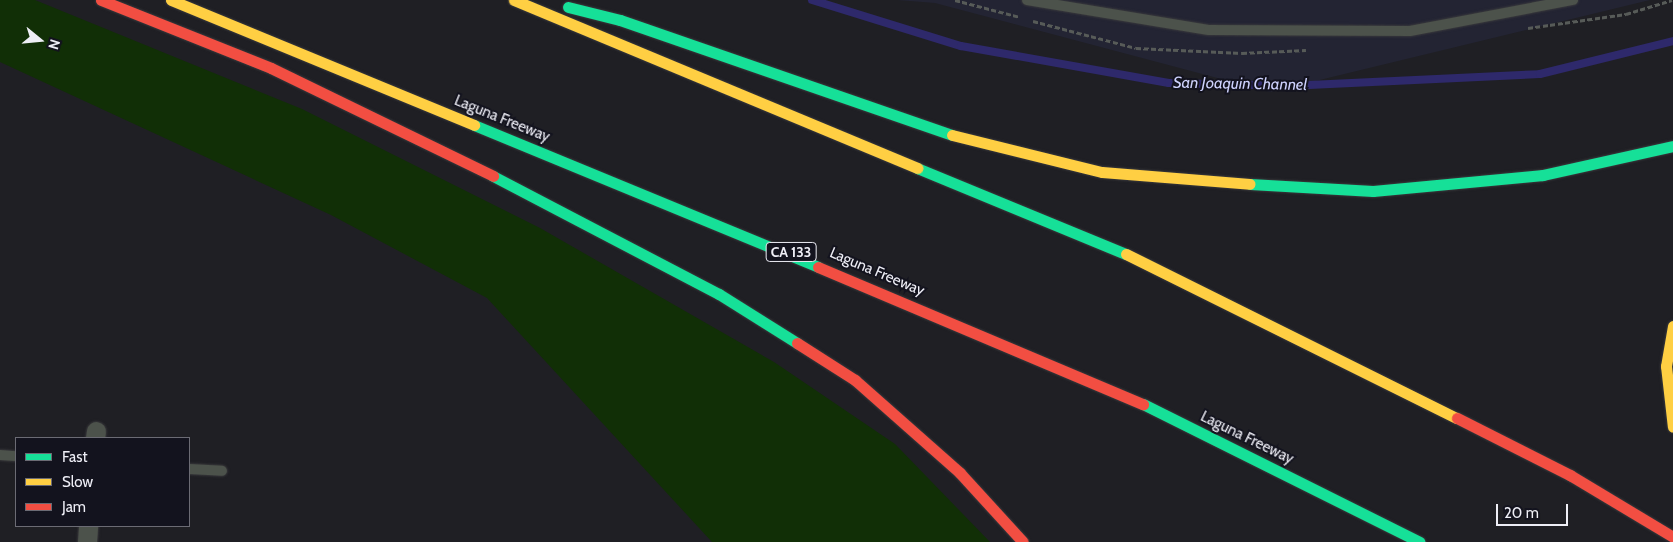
<!DOCTYPE html>
<html>
<head>
<meta charset="utf-8">
<style>
	body { margin:0 }
	#map { position:relative; width:1673px; height:542px; overflow:hidden; background:#1f1f24; font-family:Cabin,sans-serif }
	div>[style] { position:absolute }
	[style*='--x'] { left:calc(var(--x)*1px); top:calc(var(--y)*1px); width:calc(var(--w)*1px); rotate:calc(var(--a)*1deg) }
	.built>* { inset:0; background:#232433 }
	.green>* { inset:0; background:#112f06 }
	.stream>* { height:8px; margin:-4px; padding:0 4px; transform-origin:4px; border-radius:4px; background:#2e296b }
	.path>* { height:3px; margin-top:-1.5px; transform-origin:0; background:repeating-linear-gradient(90deg,#575b58 0 5px,transparent 0 7.5px) }
	.roads { filter:drop-shadow(0 0 1px #39393c) drop-shadow(0 0 1px #39393c) }
	.lane>* { height:10px; margin:-5px; padding:0 5px; transform-origin:5px; border-radius:5px; background:#4c524b }
	.street>* { height:19px; margin:-9.5px; padding:0 9.5px; transform-origin:9.5px; border-radius:9.5px; background:#4c524b }
	.fast>* { height:11px; margin:-5.5px; padding:0 5.5px; transform-origin:5.5px; border-radius:5.5px; background:#16e098 }
	.slow>* { height:11px; margin:-5.5px; padding:0 5.5px; transform-origin:5.5px; border-radius:5.5px; background:#ffcf43 }
	.jam>* { height:11px; margin:-5.5px; padding:0 5.5px; transform-origin:5.5px; border-radius:5.5px; background:#f24e42 }
	span { translate:-50% -50%; white-space:nowrap; text-align:center; line-height:1.15; -webkit-text-stroke:4px #13131e; paint-order:stroke }
	.shield-label span { padding:1px 4px; background:#13131e; border:1px solid; border-radius:4px; -webkit-text-stroke-width:0 }
	.shield-label { font-size:14px; color:#eeeef6; font-weight:700 }
	.street-label { font-size:15px; color:#eeeef6 }
	.water-label { font-size:16px; color:#ced2fd; font-style:italic }
	.legend { position:absolute; left:15px; top:437px; width:175px; height:90px; box-sizing:border-box; background:#13131e; border:1px solid #6b6b74; margin:0; padding:6px 9px; list-style:none; font-size:15px; color:#eeeef6 }
	.legend li { display:flex; align-items:center; gap:10px; height:25px }
	.legend b { width:25px; border:1px solid #6b6b74 }
	.north { position:absolute; left:15px; top:15px; width:50px; height:50px; -webkit-text-stroke:4px #13131e; paint-order:stroke; rotate:107deg; font-size:14px; font-weight:700; line-height:20px; text-align:center; color:#eeeef6 }
	.north::after { content:''; display:block; margin:auto; width:18px; height:22px; background:#eeeef6; clip-path:polygon(50% 0,100% 100%,50% 72%,0 100%) }
	.scale { position:absolute; left:1496px; top:504px; width:72px; height:22px; box-sizing:border-box; border:2px solid #eeeef6; border-top:0; padding-left:6px; font-size:15px; line-height:18px; white-space:nowrap; color:#eeeef6; -webkit-text-stroke:4px #13131e; paint-order:stroke }
</style>
</head>
<body>
<div id="map">
	<div class="built">
		<i style="clip-path:polygon(897px 0,1650px 0,1270px 92px,935px 3px)"></i>
	</div>
	<div class="green">
		<i style="clip-path:polygon(0 0,35px 0,302px 109px,540px 228px,774px 362px,895px 444px,990px 542px,712px 542px,487px 298px,331px 215px,0 62px)"></i>
	</div>
	<div class="stream">
		<i style="--x:812;--y:0;--w:156;--a:17.2"></i>
		<i style="--x:961;--y:46;--w:211;--a:10.1"></i>
		<i style="--x:1169;--y:83;--w:119;--a:1.4"></i>
		<i style="--x:1288;--y:86;--w:252;--a:-2.7"></i>
		<i style="--x:1540;--y:74;--w:137;--a:-13.9"></i>
	</div>
	<div class="path">
		<i style="--x:955;--y:0;--w:67;--a:14.7"></i>
		<i style="--x:1033;--y:21;--w:106;--a:14.7"></i>
		<i style="--x:1136;--y:48;--w:106;--a:2.7"></i>
		<i style="--x:1242;--y:53;--w:64;--a:-2.7"></i>
		<i style="--x:1528;--y:28;--w:99;--a:-8.1"></i>
		<i style="--x:1626;--y:14;--w:48;--a:-16.9"></i>
	</div>
	<div class="roads">
		<div class="lane">
			<i style="--x:1027;--y:0;--w:184;--a:9.4"></i>
			<i style="--x:1209;--y:30;--w:201;--a:0.3"></i>
			<i style="--x:1410;--y:31;--w:166;--a:-10.8"></i>
			<i style="--x:0;--y:455;--w:16;--a:4"></i>
			<i style="--x:189;--y:469;--w:33;--a:3"></i>
		</div>
		<div class="street">
			<i style="--x:95;--y:438;--w:7;--a:-82"></i>
			<i style="--x:87;--y:542;--w:16;--a:-86"></i>
		</div>
		<div class="fast">
			<i style="--x:568;--y:7;--w:54;--a:14"></i>
			<i style="--x:620;--y:20;--w:351;--a:19.1"></i>
			<i style="--x:474;--y:125;--w:372;--a:22.4"></i>
			<i style="--x:917;--y:168;--w:226;--a:22.4"></i>
			<i style="--x:493;--y:176;--w:255;--a:27.6"></i>
			<i style="--x:719;--y:294;--w:92;--a:32.1"></i>
			<i style="--x:1250;--y:184;--w:123;--a:3.3"></i>
			<i style="--x:1373;--y:191;--w:171;--a:-5.4"></i>
			<i style="--x:1543;--y:175;--w:133;--a:-12.6"></i>
			<i style="--x:1143;--y:404;--w:309;--a:26.5"></i>
		</div>
		<div class="slow">
			<i style="--x:171;--y:0;--w:328;--a:22.4"></i>
			<i style="--x:514;--y:0;--w:437;--a:22.6"></i>
			<i style="--x:952;--y:135;--w:154;--a:13.9"></i>
			<i style="--x:1102;--y:172;--w:148;--a:4.6"></i>
			<i style="--x:1126;--y:254;--w:369;--a:26.4"></i>
			<i style="--x:1673;--y:326;--w:41;--a:99.9"></i>
			<i style="--x:1666;--y:366;--w:61;--a:83.5"></i>
		</div>
		<div class="jam">
			<i style="--x:101;--y:0;--w:183;--a:21.8"></i>
			<i style="--x:271;--y:68;--w:247;--a:25.9"></i>
			<i style="--x:818;--y:267;--w:353;--a:22.9"></i>
			<i style="--x:797;--y:343;--w:69;--a:32.5"></i>
			<i style="--x:855;--y:380;--w:140;--a:41.5"></i>
			<i style="--x:960;--y:473;--w:93;--a:47.6"></i>
			<i style="--x:1457;--y:418;--w:127;--a:26.8"></i>
			<i style="--x:1570;--y:475;--w:120;--a:31"></i>
		</div>
	</div>
	<div class="shield-label">
		<span style="left:791px;top:252px">CA 133</span>
	</div>
	<div class="street-label">
		<span style="left:502px;top:119px;rotate:22deg">Laguna Freeway</span>
		<span style="left:877px;top:272px;rotate:23deg">Laguna Freeway</span>
		<span style="left:1247px;top:438px;rotate:26deg">Laguna Freeway</span>
	</div>
	<div class="water-label">
		<span style="left:1240px;top:84px;rotate:1deg">San Joaquin Channel</span>
	</div>
	<ul class="legend">
	<li><b style="height:6px;background:#16e098"></b>Fast</li>
	<li><b style="height:6px;background:#ffcf43"></b>Slow</li>
	<li><b style="height:6px;background:#f24e42"></b>Jam</li>
	</ul>
	<div class="north">N</div>
	<div class="scale">20 m</div>
</div>
</body>
</html>
